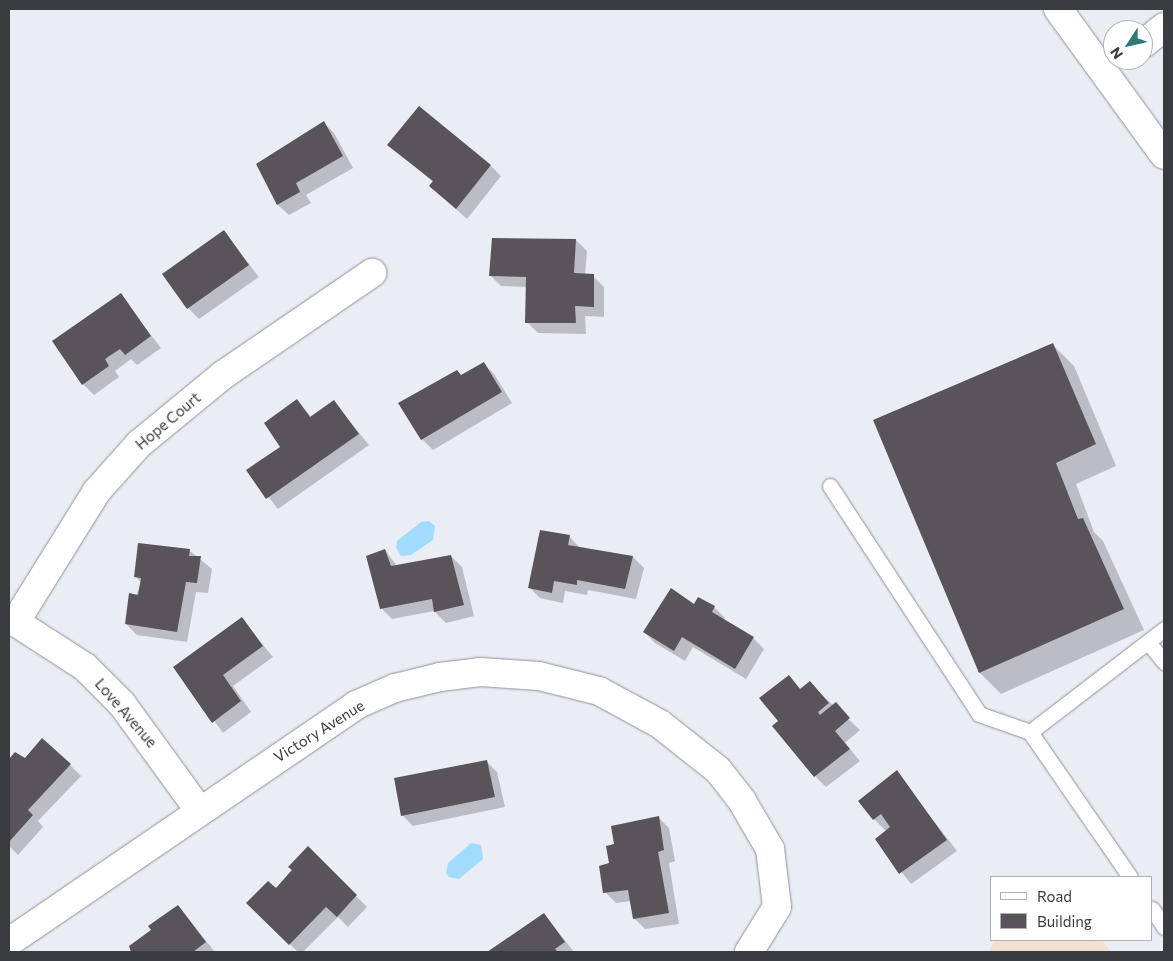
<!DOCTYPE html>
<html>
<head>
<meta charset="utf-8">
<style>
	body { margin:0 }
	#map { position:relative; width:1173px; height:961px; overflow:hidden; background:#ebedf5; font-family:Commissioner,sans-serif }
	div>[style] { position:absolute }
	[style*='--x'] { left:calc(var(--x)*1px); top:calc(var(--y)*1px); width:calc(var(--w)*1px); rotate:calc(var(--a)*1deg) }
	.commercial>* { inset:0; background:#f3e0d0 }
	.water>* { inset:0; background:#a1dbfe }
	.shadow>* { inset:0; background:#0003 }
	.building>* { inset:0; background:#595459 }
	.roads { filter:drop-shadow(0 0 1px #909199) drop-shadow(0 0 1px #909199) }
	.service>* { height:15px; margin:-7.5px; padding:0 7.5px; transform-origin:7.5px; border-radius:7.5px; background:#fff }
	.minor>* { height:28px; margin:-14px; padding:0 14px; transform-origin:14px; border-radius:14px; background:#fff }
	span { translate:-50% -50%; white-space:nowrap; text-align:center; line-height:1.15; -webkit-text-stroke:5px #fff; paint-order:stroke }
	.street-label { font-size:15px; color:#3a3b3e }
	.frame { position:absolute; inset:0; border:10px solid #3a3b3e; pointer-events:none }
	.legend { position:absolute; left:990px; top:876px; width:162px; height:65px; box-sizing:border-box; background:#fff; border:1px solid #b0b1b2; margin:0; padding:6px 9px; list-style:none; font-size:15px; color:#3a3b3e }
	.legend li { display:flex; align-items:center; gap:10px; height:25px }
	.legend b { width:25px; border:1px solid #b0b1b2 }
	.north { position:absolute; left:1103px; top:20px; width:50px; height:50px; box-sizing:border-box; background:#fff; border:1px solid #b0b1b2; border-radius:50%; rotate:235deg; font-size:14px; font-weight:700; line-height:20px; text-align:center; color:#3a3b3e }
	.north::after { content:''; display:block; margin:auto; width:18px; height:22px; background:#2e7876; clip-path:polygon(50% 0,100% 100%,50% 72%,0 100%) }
</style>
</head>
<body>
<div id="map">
	<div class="commercial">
		<i style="clip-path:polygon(995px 940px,1102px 940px,1111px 952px,989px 952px)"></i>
	</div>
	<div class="water">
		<i style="clip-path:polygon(429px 521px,435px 526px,433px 540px,411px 555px,401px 556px,396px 547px,397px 541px,421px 522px)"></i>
		<i style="clip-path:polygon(471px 843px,481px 845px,483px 859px,459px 879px,449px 877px,446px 873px,448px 863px)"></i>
	</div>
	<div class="shadow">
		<i style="clip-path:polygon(324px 123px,334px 133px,353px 168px,306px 195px,311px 203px,289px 215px,278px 205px,257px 164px)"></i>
		<i style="clip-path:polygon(389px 144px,491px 166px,501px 176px,467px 219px,430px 186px,433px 182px)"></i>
		<i style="clip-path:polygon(224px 232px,259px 277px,199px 319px,188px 308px)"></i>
		<i style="clip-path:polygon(576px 240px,587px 251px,585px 275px,593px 276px,604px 287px,604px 317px,585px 316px,586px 334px,538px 333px,527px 322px,527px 287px,501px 286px,490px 275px)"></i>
		<i style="clip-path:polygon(120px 295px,161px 348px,137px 365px,131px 359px,115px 371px,119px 377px,94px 395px,83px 384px)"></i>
		<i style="clip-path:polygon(1053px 345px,1074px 366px,1116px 466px,1076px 484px,1094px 532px,1103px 541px,1144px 630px,1001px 694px,980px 673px,875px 420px)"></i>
		<i style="clip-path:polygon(483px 363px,494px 374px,512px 403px,433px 450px,422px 439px,462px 376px)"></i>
		<i style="clip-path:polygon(297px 400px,312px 418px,334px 402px,369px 445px,278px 509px,248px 471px,282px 447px)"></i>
		<i style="clip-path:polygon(569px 536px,580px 548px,633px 557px,644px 568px,636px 599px,588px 590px,587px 595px,565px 591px,563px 603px,540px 598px,529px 587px)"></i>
		<i style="clip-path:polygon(189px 550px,212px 569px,208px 593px,196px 592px,187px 642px,137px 635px,126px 624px,141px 582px,135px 576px)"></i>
		<i style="clip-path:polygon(385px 550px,397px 566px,451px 556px,462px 567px,474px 616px,446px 623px,434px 611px,392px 619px,381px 608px)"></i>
		<i style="clip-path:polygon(695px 605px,714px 607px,725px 618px,724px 620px,753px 638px,764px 649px,746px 679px,693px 647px,685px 661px,655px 643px,644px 632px)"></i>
		<i style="clip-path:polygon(242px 619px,273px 657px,233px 686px,251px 712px,223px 733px,175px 668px)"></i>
		<i style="clip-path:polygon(788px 676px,801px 690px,821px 694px,860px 730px,845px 743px,860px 761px,826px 787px,815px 776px,780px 721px)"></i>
		<i style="clip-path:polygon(15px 753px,25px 759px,70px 765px,81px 776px,38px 821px,43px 827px,18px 855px,9px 846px,9px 761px)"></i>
		<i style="clip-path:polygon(486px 761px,497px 772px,505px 807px,413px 826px,402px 815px)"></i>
		<i style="clip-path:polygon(896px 772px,957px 851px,911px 884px,876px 839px,886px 831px,874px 819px)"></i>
		<i style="clip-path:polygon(658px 817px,669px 828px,675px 861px,669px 863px,679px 924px,645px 929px,634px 918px,631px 901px,616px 903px,605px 892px,615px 845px)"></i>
		<i style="clip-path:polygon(308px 848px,367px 907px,348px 927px,338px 917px,303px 952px,298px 952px,248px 903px,276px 890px)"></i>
		<i style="clip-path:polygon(178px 906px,215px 952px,133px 952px,152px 931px)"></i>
		<i style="clip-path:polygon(544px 914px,574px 952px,489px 952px)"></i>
	</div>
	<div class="building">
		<i style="clip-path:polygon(419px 106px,491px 165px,456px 209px,429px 186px,433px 181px,387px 145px)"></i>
		<i style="clip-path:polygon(324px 121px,343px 156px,296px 183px,300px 192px,277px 205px,256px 164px)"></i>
		<i style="clip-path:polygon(224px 230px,249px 265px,187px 309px,162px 274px)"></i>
		<i style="clip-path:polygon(492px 238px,576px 239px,574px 273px,594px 274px,594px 307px,575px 306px,576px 323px,525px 323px,526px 277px,489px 276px)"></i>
		<i style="clip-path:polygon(121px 293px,151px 336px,125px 355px,120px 349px,105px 359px,109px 366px,82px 385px,52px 341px)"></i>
		<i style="clip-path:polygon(1053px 343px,1096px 444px,1056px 463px,1078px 519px,1083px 518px,1124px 609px,979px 673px,873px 420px)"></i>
		<i style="clip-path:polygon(484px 362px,502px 392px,421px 440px,398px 403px,457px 370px,461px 375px)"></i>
		<i style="clip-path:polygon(297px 399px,310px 417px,334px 400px,359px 434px,266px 499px,246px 470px,280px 447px,264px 423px)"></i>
		<i style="clip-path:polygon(540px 530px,570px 535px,568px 545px,633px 556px,625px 589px,577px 580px,577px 585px,554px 581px,552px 593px,528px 588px)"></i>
		<i style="clip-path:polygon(138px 543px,190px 549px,189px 556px,201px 556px,197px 583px,186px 582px,177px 632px,125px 624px,129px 593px,138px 595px,141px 578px,134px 577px)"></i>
		<i style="clip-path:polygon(385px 549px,391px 566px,451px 555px,464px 605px,434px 612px,432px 599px,380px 609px,366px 556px)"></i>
		<i style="clip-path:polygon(671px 588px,694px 604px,698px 597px,715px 606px,712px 612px,754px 637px,735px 669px,682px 637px,674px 651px,643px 632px)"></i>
		<i style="clip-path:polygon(242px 617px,263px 646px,223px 675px,241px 701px,212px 723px,173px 667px)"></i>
		<i style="clip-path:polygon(789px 675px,800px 689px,810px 681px,829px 703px,818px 712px,820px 715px,836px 702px,850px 718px,835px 731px,850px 749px,814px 777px,772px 726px,778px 721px,759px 698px)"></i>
		<i style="clip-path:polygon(42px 738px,71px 764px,28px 810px,33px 815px,9px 842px,9px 759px,15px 752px,25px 758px)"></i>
		<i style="clip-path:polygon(487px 760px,495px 797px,401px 816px,394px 778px)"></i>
		<i style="clip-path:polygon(897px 770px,947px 840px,899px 874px,875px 839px,890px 827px,881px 814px,873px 820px,858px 801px)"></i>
		<i style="clip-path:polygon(659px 816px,664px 850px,658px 852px,669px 913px,633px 919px,628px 890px,603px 893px,599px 866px,609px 863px,606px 846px,614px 844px,611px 826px)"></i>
		<i style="clip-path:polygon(308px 846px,357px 895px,337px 917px,326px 907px,289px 945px,246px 903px,268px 881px,276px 888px,292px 870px,288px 867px)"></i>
		<i style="clip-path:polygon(178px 905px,206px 942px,193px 952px,131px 952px,129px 946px,151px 930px,148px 926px)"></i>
		<i style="clip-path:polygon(544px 913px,565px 942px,555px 949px,558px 952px,487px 952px)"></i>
	</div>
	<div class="roads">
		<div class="service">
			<i style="--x:830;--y:486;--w:272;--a:56.8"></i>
			<i style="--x:979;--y:714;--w:54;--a:19.4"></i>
			<i style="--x:1148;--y:642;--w:26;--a:51"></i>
			<i style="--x:1130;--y:877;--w:176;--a:-124.6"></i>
			<i style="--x:1030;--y:732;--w:169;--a:-37.5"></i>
			<i style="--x:1152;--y:909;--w:22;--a:56"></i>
		</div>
		<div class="minor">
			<i style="--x:1058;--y:9;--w:180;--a:54"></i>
			<i style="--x:1143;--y:44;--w:27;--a:-39"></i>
			<i style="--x:9;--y:618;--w:90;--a:32.8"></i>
			<i style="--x:85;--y:667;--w:52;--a:45"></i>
			<i style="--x:122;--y:704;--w:131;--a:54"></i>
			<i style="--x:16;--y:621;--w:153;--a:-58.1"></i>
			<i style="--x:97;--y:491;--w:63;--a:-48.2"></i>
			<i style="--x:139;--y:444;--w:109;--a:-39.4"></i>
			<i style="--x:223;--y:375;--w:181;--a:-34.4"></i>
			<i style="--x:9;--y:942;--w:420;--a:-34.3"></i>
			<i style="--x:356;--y:705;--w:43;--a:-23.6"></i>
			<i style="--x:395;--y:688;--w:46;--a:-13.7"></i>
			<i style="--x:440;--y:677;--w:40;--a:-7.1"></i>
			<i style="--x:480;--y:672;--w:59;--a:3.9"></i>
			<i style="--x:539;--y:676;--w:62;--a:14"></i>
			<i style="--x:599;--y:691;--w:69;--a:28.4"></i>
			<i style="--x:660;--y:724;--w:74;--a:38.4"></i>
			<i style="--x:718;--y:770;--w:39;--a:52"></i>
			<i style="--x:742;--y:801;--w:56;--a:59.7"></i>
			<i style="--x:770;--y:849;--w:58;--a:83.1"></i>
			<i style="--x:777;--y:907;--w:53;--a:121.9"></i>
		</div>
	</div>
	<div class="street-label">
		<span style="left:168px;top:421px;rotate:-40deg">Hope Court</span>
		<span style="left:126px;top:713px;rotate:49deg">Love Avenue</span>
		<span style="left:319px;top:731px;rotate:-32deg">Victory Avenue</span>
	</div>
	<div class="frame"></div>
	<ul class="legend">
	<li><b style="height:6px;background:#fff"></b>Road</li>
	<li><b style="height:14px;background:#595459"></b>Building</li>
	</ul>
	<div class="north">N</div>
</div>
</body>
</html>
